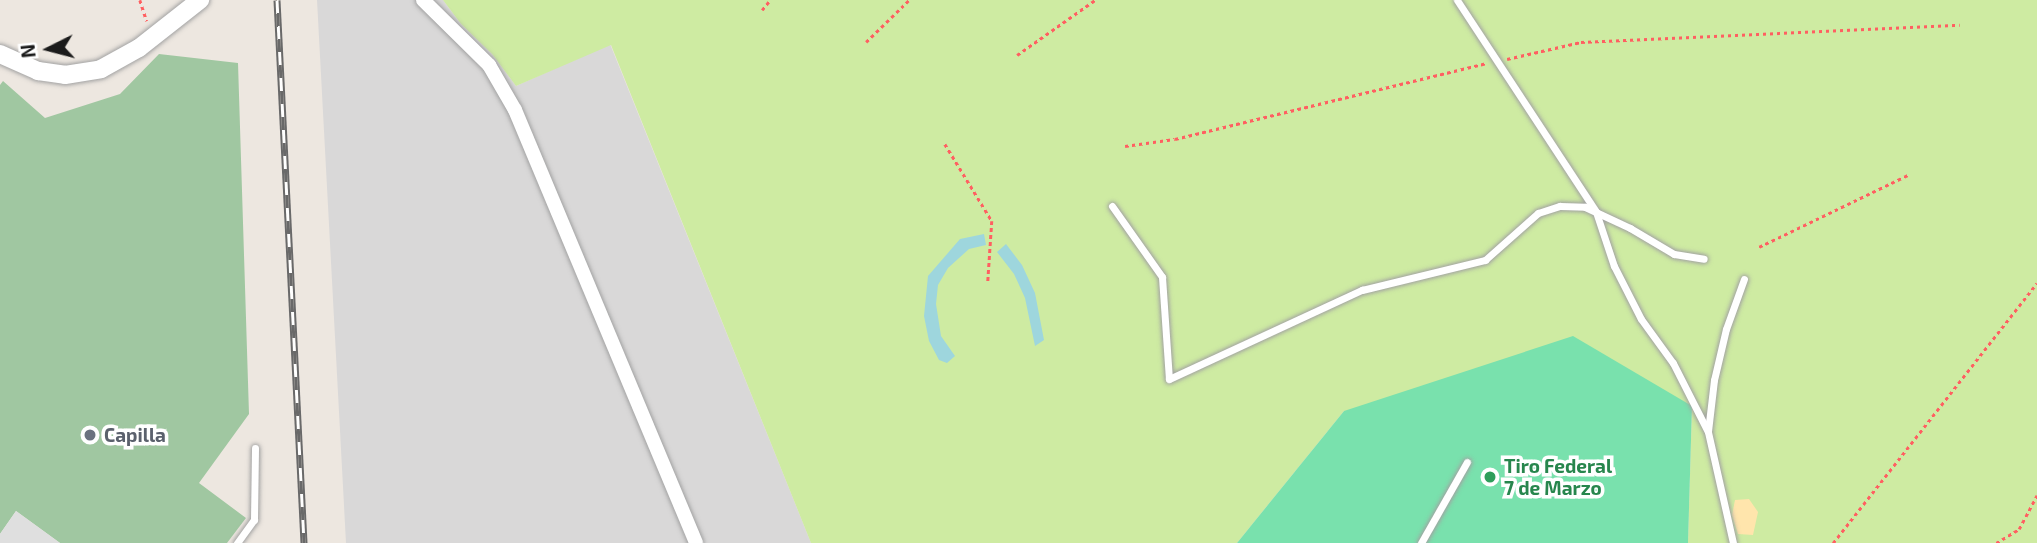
<!DOCTYPE html>
<html>
<head>
<meta charset="utf-8">
<style>
	body { margin:0 }
	#map { position:relative; width:2037px; height:543px; overflow:hidden; background:#ede7e0; font-family:"Exo 2",sans-serif }
	div>[style] { position:absolute }
	[style*='--x'] { left:calc(var(--x)*1px); top:calc(var(--y)*1px); width:calc(var(--w)*1px); rotate:calc(var(--a)*1deg) }
	.residential>* { inset:0; background:#d9d8d8 }
	.grass>* { inset:0; background:#ceeba2 }
	.sand>* { inset:0; background:#ffe5ac }
	.cemetery>* { inset:0; background:#a0c7a1 }
	.pitch>* { inset:0; background:#79e1ad }
	.parking>* { inset:0; background:#dfdfdf }
	.water>* { inset:0; background:#9ed6dd }
	.path>* { height:2.5px; margin-top:-1.25px; transform-origin:0; background:repeating-linear-gradient(90deg,#ff5f61 0 3.5px,transparent 0 7px) }
	.roads { filter:drop-shadow(0 0 2px #a2a2a2) drop-shadow(0 0 2px #a2a2a2) }
	.service>* { height:7px; margin:-3.5px; padding:0 3.5px; transform-origin:3.5px; border-radius:3.5px; background:#fff }
	.minor>* { height:14px; margin:-7px; padding:0 7px; transform-origin:7px; border-radius:7px; background:#fff }
	.tertiary>* { height:18px; margin:-9px; padding:0 9px; transform-origin:9px; border-radius:9px; background:#fff }
	.rail>* { height:7px; margin-top:-3.5px; transform-origin:0; background:repeating-linear-gradient(90deg,#fff 0 13px,#696969 0 26px); box-sizing:border-box; border-block:2px solid #696969 }
	.dots>* { width:19px; height:19px; translate:-50% -50%; box-sizing:border-box; border:4px solid #fff; border-radius:50% }
	span { translate:-50% -50%; white-space:nowrap; text-align:center; line-height:1.15; -webkit-text-stroke:7px #fff; paint-order:stroke }
	.worship-label { font-size:19px; color:#5b616d; font-weight:700 }
	.left { translate:0 -50%; text-align:left }
	.leisure-label { font-size:19px; color:#27864d; font-weight:700 }
	.north { position:absolute; left:14px; top:14px; width:70px; height:70px; -webkit-text-stroke:5px #fff; paint-order:stroke; rotate:264deg; font-size:19px; font-weight:700; line-height:28px; text-align:center; color:#1b1b1b }
	.north::after { content:''; display:block; margin:auto; width:24px; height:32px; background:#1b1b1b; clip-path:polygon(50% 0,100% 100%,50% 72%,0 100%) }
</style>
</head>
<body>
<div id="map">
	<div class="residential">
		<i style="clip-path:polygon(317px 0,443px 0,461px 24px,492px 54px,516px 86px,610px 44px,811px 543px,346px 543px)"></i>
	</div>
	<div class="grass">
		<i style="clip-path:polygon(443px 0,2037px 0,2037px 543px,1688px 543px,1692px 406px,1344px 411px,1237px 543px,811px 543px,611px 45px,516px 86px,492px 54px,461px 24px)"></i>
	</div>
	<div class="sand">
		<i style="clip-path:polygon(1749px 499px,1758px 512px,1753px 535px,1738px 534px,1732px 515px,1735px 500px)"></i>
	</div>
	<div class="cemetery">
		<i style="clip-path:polygon(159px 54px,238px 63px,249px 414px,199px 483px,246px 518px,227px 543px,60px 543px,16px 511px,0 534px,0 85px,3px 81px,45px 118px,120px 94px)"></i>
	</div>
	<div class="pitch">
		<i style="clip-path:polygon(1573px 336px,1692px 406px,1688px 543px,1237px 543px,1344px 411px)"></i>
	</div>
	<div class="parking">
		<i style="clip-path:polygon(16px 511px,60px 543px,0 543px,0 534px)"></i>
	</div>
	<div class="water">
		<i style="clip-path:polygon(984px 234px,986px 245px,969px 249px,948px 268px,938px 285px,936px 304px,941px 336px,955px 356px,947px 363px,939px 360px,929px 341px,924px 316px,928px 276px,960px 239px)"></i>
		<i style="clip-path:polygon(1006px 244px,1022px 265px,1035px 293px,1044px 340px,1035px 346px,1025px 298px,1014px 274px,997px 252px)"></i>
	</div>
	<div class="path">
		<i style="--x:140;--y:0;--w:22;--a:72"></i>
		<i style="--x:762;--y:10;--w:13;--a:-51"></i>
		<i style="--x:866;--y:42;--w:60;--a:-44.3"></i>
		<i style="--x:1017;--y:55;--w:95;--a:-35.2"></i>
		<i style="--x:1507;--y:59;--w:76;--a:-12.9"></i>
		<i style="--x:1581;--y:42;--w:379;--a:-2.6"></i>
		<i style="--x:945;--y:144;--w:90;--a:58.6"></i>
		<i style="--x:992;--y:221;--w:61;--a:93.8"></i>
		<i style="--x:1125;--y:146;--w:50;--a:-8"></i>
		<i style="--x:1175;--y:139;--w:321;--a:-13.7"></i>
		<i style="--x:1759;--y:247;--w:165;--a:-25.8"></i>
		<i style="--x:1833;--y:543;--w:330;--a:-51.9"></i>
		<i style="--x:1996;--y:543;--w:27;--a:-31"></i>
		<i style="--x:2019;--y:529;--w:38;--a:-62"></i>
	</div>
	<div class="roads">
		<div class="service">
			<i style="--x:1457;--y:0;--w:254;--a:56.7"></i>
			<i style="--x:1596;--y:212;--w:57;--a:71.6"></i>
			<i style="--x:1614;--y:266;--w:59;--a:63"></i>
			<i style="--x:1641;--y:319;--w:54;--a:54"></i>
			<i style="--x:1673;--y:363;--w:77;--a:63.1"></i>
			<i style="--x:1708;--y:432;--w:114;--a:77.3"></i>
			<i style="--x:1112;--y:206;--w:87;--a:54.8"></i>
			<i style="--x:1162;--y:277;--w:102;--a:86.1"></i>
			<i style="--x:1169;--y:379;--w:213;--a:-24.8"></i>
			<i style="--x:1362;--y:290;--w:127;--a:-13.7"></i>
			<i style="--x:1485;--y:260;--w:71;--a:-41.6"></i>
			<i style="--x:1538;--y:213;--w:23;--a:-18"></i>
			<i style="--x:1560;--y:206;--w:25;--a:2"></i>
			<i style="--x:1585;--y:207;--w:50;--a:25"></i>
			<i style="--x:1630;--y:228;--w:51;--a:30.6"></i>
			<i style="--x:1674;--y:254;--w:30;--a:9"></i>
			<i style="--x:1708;--y:431;--w:51;--a:-83.3"></i>
			<i style="--x:1714;--y:380;--w:52;--a:-76.8"></i>
			<i style="--x:1726;--y:329;--w:53;--a:-70.2"></i>
			<i style="--x:237;--y:543;--w:29;--a:-54"></i>
			<i style="--x:254;--y:520;--w:72;--a:-89.2"></i>
			<i style="--x:1421;--y:543;--w:93;--a:-60.4"></i>
		</div>
		<div class="minor">
			<i style="--x:423;--y:0;--w:93;--a:44.6"></i>
			<i style="--x:489;--y:65;--w:52;--a:60"></i>
			<i style="--x:515;--y:110;--w:469;--a:67.3"></i>
		</div>
		<div class="tertiary">
			<i style="--x:0;--y:54;--w:42;--a:24.1"></i>
			<i style="--x:38;--y:71;--w:27;--a:8"></i>
			<i style="--x:65;--y:75;--w:36;--a:-9"></i>
			<i style="--x:101;--y:69;--w:43;--a:-28.9"></i>
			<i style="--x:139;--y:48;--w:78;--a:-38.2"></i>
		</div>
	</div>
	<div class="rail">
		<i style="--x:277;--y:0;--w:544;--a:87.15"></i>
	</div>
	<div class="dots">
		<i style="left:90px;top:435px;background:#6b7280"></i>
		<i style="left:1490px;top:477px;background:#2e9e5b"></i>
	</div>
	<div class="worship-label">
		<span class="left" style="left:104px;top:435px">Capilla</span>
	</div>
	<div class="leisure-label">
		<span class="left" style="left:1504px;top:477px">Tiro Federal<br>7 de Marzo</span>
	</div>
	<div class="north">N</div>
</div>
</body>
</html>
